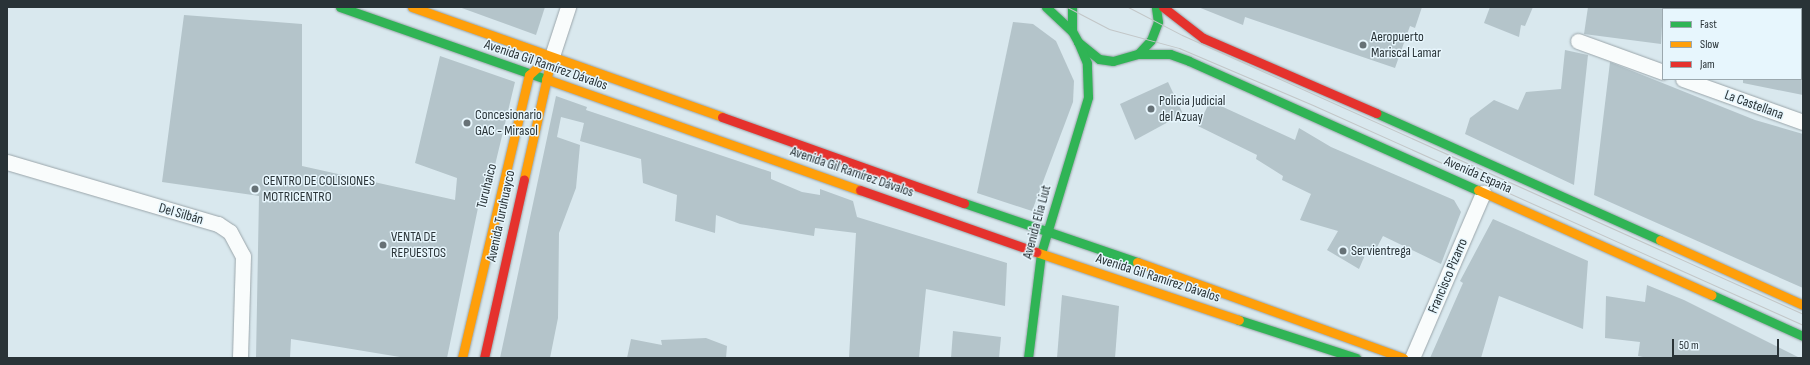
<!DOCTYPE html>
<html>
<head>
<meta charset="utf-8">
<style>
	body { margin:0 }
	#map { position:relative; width:1810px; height:365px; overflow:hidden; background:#d9e8ee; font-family:"Sofia Sans Condensed",sans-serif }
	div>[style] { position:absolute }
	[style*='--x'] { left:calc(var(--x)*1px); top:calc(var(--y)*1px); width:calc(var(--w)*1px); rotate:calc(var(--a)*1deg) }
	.building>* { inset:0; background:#b4c4ca }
	.roads { filter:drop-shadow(0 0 1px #9aa5aa) drop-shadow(0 0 1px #9aa5aa) }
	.street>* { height:15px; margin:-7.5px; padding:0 7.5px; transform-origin:7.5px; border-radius:7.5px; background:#f9fcfc }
	.fast>* { height:9px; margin:-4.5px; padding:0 4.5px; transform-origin:4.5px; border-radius:4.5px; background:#30b455 }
	.slow>* { height:9px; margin:-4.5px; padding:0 4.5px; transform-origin:4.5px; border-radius:4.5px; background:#ff9f0a }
	.jam>* { height:9px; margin:-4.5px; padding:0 4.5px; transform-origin:4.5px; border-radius:4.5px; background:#e5322d }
	.tram>* { height:1px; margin:-0.5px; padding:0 0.5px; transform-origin:0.5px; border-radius:0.5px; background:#c2c6c7 }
	.dots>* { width:11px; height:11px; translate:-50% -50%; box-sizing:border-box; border:2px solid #e7f6fd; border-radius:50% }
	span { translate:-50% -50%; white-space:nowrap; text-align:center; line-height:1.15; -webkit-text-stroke:3px #e7f6fd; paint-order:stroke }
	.poi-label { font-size:14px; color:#293337 }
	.left { translate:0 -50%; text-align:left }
	.street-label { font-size:14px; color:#293337 }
	.frame { position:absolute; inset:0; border:8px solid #293337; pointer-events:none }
	.legend { position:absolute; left:1662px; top:8px; width:140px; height:72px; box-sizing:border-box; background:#e7f6fd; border:1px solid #9ba8ae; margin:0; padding:5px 7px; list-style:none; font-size:12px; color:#293337 }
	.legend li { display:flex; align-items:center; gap:8px; height:20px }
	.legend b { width:20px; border:1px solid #9ba8ae }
	.scale { position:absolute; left:1672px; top:339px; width:107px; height:18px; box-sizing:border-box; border:2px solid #293337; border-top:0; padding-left:5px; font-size:12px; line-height:14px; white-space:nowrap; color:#293337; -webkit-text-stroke:3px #e7f6fd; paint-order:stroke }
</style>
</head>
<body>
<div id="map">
	<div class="building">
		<i style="clip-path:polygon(459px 7px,545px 7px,536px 35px)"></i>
		<i style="clip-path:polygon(1198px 7px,1422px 7px,1415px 28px,1410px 26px,1395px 68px,1245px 17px,1243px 25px)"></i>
		<i style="clip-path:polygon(1490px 7px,1533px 7px,1525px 26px,1521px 25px,1519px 37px,1484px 23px)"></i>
		<i style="clip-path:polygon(1588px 7px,1663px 7px,1661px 44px,1584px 34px)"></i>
		<i style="clip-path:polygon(184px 15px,302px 24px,302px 166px,455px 200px,457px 178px,415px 163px,440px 56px,515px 82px,489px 190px,484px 204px,479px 203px,447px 358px,406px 358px,291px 339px,290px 358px,256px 358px,259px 196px,162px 182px)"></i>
		<i style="clip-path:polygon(1013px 22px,1033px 24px,1056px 41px,1074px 81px,1073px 102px,1032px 211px,977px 193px)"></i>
		<i style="clip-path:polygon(1565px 50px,1588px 55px,1574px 185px,1465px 134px,1470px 118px,1494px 100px,1518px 110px,1526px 92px,1561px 89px)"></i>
		<i style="clip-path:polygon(1610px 62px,1755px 120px,1803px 134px,1803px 288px,1594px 195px)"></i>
		<i style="clip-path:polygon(1743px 79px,1803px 79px,1803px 95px,1743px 83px)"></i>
		<i style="clip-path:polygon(1168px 82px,1183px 114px,1135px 140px,1120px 104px)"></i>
		<i style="clip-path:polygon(556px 96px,587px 107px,586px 110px,771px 172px,771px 179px,802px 192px,820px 195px,820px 189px,853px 201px,857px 217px,1007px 263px,1005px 306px,926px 289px,919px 358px,849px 358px,856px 233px,815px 228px,814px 236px,740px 224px,716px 215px,715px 233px,675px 221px,677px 195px,643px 183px,641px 159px,580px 141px,584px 123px,561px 117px,557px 137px,580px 145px,576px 188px,559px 233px,558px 318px,550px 358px,500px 358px)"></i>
		<i style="clip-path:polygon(1210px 101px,1295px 140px,1299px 128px,1331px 147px,1454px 200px,1461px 212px,1441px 264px,1383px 236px,1375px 251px,1368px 248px,1359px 269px,1327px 250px,1338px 231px,1300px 220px,1311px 194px,1282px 180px,1283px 176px,1256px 159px,1257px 155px,1198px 126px)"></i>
		<i style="clip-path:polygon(1493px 219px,1588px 261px,1583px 329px,1499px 296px,1481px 358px,1430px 358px,1463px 283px,1460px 281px)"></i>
		<i style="clip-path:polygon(1647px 285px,1684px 300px,1800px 358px,1648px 358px,1638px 356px,1640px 342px,1605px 338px,1606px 296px,1645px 302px)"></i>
		<i style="clip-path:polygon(1062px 295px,1119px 306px,1115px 358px,1057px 358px)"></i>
		<i style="clip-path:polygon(953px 331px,1001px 337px,999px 358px,951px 358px)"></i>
		<i style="clip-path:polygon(706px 338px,727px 346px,726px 358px,627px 358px,631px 339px,662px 345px,661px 340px)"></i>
	</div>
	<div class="roads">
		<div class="street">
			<i style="--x:1578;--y:41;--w:90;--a:20"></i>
			<i style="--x:552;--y:56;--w:52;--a:-71.9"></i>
			<i style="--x:1683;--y:79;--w:127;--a:19.7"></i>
			<i style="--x:7;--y:162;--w:220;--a:16.4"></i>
			<i style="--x:218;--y:224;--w:14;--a:34"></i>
			<i style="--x:230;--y:232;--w:27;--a:62"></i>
			<i style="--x:243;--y:256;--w:102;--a:91.7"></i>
			<i style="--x:1412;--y:358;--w:180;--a:-66.7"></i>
		</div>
		<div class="fast">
			<i style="--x:340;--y:7;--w:218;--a:19.3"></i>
			<i style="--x:1046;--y:7;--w:35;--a:43"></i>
			<i style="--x:1072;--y:7;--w:24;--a:90"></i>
			<i style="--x:1072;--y:31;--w:13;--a:61"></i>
			<i style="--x:1078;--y:42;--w:27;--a:39"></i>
			<i style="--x:1099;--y:59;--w:14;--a:8"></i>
			<i style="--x:1113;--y:61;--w:26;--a:-16"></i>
			<i style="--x:1138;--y:54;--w:19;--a:-47"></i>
			<i style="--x:1151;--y:40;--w:19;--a:-69"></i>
			<i style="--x:1158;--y:22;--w:15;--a:-98"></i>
			<i style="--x:1138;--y:54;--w:32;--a:0"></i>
			<i style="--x:1170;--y:54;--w:20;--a:20"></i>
			<i style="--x:1189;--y:61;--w:316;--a:24.1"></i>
			<i style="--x:1376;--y:113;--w:311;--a:24.1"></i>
			<i style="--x:964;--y:203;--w:183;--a:18.8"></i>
			<i style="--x:1712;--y:295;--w:100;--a:24.3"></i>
			<i style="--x:1239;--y:320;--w:123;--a:18"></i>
			<i style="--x:1028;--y:358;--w:106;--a:-82.9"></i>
			<i style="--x:1041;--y:253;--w:163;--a:-73.2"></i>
			<i style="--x:1088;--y:97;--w:34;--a:-92"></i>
			<i style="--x:1087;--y:63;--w:23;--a:-113"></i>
		</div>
		<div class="slow">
			<i style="--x:412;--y:7;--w:329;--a:19.5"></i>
			<i style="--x:546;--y:79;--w:333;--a:19.5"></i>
			<i style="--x:524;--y:179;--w:118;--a:-77.3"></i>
			<i style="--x:1478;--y:190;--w:256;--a:24.2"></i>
			<i style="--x:1660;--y:240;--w:157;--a:24.4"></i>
			<i style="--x:1036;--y:252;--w:214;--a:18.5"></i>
			<i style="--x:1137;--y:262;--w:283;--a:19.8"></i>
			<i style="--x:462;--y:358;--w:291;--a:-76.7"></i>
			<i style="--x:529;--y:75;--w:15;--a:-42"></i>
		</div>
		<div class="jam">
			<i style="--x:1163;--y:7;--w:51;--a:37.8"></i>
			<i style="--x:1203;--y:38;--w:189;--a:23.4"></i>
			<i style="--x:722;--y:117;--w:257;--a:19.6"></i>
			<i style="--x:860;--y:190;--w:187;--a:19.4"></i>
			<i style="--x:484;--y:358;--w:183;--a:-77.4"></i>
		</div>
	</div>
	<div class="tram">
		<i style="--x:1067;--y:7;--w:47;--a:27.6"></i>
		<i style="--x:1109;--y:29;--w:73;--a:15.2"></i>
		<i style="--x:1179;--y:48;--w:148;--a:23.1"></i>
		<i style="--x:1315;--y:106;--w:535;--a:24.17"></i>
		<i style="--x:1128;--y:7;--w:61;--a:27.4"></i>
		<i style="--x:1182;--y:35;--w:681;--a:24.19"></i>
	</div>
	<div class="dots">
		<i style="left:1363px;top:45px;background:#677277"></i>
		<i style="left:1151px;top:109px;background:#677277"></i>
		<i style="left:467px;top:123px;background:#677277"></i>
		<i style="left:255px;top:189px;background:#677277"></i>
		<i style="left:383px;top:245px;background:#677277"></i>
		<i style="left:1343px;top:251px;background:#677277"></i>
	</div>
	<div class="poi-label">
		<span class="left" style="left:1371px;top:45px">Aeropuerto<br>Mariscal Lamar</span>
		<span class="left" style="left:1159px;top:109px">Policia Judicial<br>del Azuay</span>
		<span class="left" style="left:475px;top:123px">Concesionario<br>GAC - Mirasol</span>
		<span class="left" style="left:263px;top:189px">CENTRO DE COLISIONES<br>MOTRICENTRO</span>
		<span class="left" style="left:391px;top:245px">VENTA DE<br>REPUESTOS</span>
		<span class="left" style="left:1351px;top:251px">Servientrega</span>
	</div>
	<div class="street-label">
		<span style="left:546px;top:65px;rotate:19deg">Avenida Gil Ramírez Dávalos</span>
		<span style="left:1754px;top:105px;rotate:20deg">La Castellana</span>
		<span style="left:852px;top:172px;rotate:19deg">Avenida Gil Ramírez Dávalos</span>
		<span style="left:1478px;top:175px;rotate:24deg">Avenida España</span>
		<span style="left:487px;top:186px;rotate:-76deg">Turuhaico</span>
		<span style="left:181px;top:214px;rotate:16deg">Del Silbán</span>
		<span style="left:501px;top:216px;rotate:-78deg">Avenida Turuhuayco</span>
		<span style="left:1037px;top:222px;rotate:-75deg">Avenida Elia Liut</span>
		<span style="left:1448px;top:276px;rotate:-67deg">Francisco Pizarro</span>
		<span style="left:1158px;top:278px;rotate:18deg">Avenida Gil Ramírez Dávalos</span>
	</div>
	<div class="frame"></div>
	<ul class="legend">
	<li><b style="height:5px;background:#30b455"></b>Fast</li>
	<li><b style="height:5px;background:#ff9f0a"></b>Slow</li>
	<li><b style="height:5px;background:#e5322d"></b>Jam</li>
	</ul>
	<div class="scale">50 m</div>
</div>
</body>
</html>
